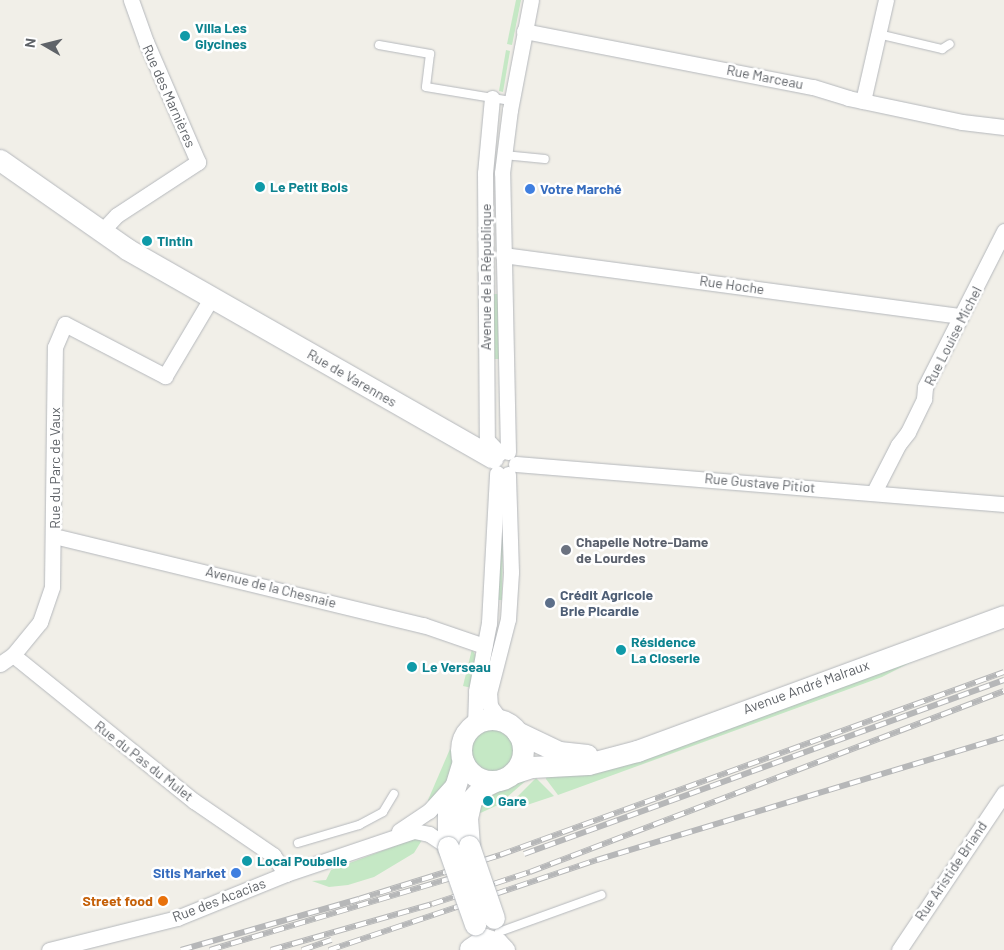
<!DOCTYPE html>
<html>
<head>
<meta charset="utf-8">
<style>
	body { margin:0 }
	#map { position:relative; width:1004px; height:950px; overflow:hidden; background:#f1efe8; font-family:Barlow,sans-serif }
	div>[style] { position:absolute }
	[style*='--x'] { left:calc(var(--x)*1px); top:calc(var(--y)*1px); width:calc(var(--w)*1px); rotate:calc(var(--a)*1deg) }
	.green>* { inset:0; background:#c5e8c5 }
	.round { border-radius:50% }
	.roads { filter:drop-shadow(0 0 1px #b5b8bc) drop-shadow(0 0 1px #b5b8bc) }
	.lane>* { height:8px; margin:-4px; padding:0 4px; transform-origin:4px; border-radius:4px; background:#fff }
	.street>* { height:15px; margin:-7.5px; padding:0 7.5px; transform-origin:7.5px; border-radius:7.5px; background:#fff }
	.secondary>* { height:21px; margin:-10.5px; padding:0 10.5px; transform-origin:10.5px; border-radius:10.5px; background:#fff }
	.secondary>.ring { margin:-10.5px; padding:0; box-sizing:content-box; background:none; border:21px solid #fff; border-radius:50% }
	.rail>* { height:5.5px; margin-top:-2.75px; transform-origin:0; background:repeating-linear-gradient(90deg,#fff 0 11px,#b6b7b8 0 22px); box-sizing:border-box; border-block:1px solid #b6b7b8 }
	.bridges { filter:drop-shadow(0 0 1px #b6babf) drop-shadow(0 0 1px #b6babf) }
	.secondary-bridge>* { height:21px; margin:-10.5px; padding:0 10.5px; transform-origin:10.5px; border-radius:10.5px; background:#fff }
	.dots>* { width:14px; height:14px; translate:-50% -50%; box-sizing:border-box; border:2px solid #fff; border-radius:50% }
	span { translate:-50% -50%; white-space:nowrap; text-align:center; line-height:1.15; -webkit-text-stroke:5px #fff; paint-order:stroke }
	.culture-label { font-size:14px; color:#0d838f; font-weight:700 }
	.left { translate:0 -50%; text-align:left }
	.street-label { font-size:14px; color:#5f6368 }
	.shop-label { font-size:14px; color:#366cbe; font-weight:700 }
	.right { translate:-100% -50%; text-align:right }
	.worship-label { font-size:14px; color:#5b616d; font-weight:700 }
	.service-label { font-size:14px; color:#4e5e75; font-weight:700 }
	.food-label { font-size:14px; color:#c56008; font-weight:700 }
	.north { position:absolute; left:20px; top:20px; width:50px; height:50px; -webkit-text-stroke:4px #fff; paint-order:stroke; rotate:278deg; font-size:14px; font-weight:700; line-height:20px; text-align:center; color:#5f6368 }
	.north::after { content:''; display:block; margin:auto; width:18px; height:22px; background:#5f6368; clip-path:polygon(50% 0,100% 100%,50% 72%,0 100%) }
</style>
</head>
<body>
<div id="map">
	<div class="green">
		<i style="clip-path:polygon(516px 0,521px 0,512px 45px,507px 44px)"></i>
		<i style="clip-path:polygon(506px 50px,510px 51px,503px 92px,499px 91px)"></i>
		<i style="clip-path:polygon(492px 294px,498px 294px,499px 359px,493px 359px)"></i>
		<i style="clip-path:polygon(498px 529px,503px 529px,502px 600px,496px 600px)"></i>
		<i style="clip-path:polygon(472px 649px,477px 658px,472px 688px,463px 686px)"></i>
		<i style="clip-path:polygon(925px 655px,882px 677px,558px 795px,546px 779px,545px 772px)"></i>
		<i class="round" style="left:468px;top:727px;width:46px;height:46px"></i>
		<i style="clip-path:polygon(450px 749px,454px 756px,451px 775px,430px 804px,428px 800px)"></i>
		<i style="clip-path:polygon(529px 778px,498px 805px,476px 815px,473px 807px,504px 784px)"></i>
		<i style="clip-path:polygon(536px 778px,554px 796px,524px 806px,510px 804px)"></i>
		<i style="clip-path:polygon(416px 838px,422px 840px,414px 853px,374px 877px,348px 885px,329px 887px,312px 881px,326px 880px,331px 870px)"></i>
	</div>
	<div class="roads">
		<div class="lane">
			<i style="--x:878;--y:34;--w:66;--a:13.2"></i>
			<i style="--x:942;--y:49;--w:9;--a:-32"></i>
			<i style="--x:379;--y:45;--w:52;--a:10"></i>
			<i style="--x:430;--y:54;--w:33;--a:97"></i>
			<i style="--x:426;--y:87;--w:86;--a:9.4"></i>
			<i style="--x:504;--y:155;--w:41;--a:5.6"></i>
			<i style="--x:298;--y:843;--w:64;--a:-16.4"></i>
			<i style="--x:359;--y:825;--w:27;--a:-28"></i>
			<i style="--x:383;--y:812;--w:21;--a:-59"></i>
			<i style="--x:499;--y:932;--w:109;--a:-19.9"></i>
		</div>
		<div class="street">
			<i style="--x:524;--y:31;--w:294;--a:11"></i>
			<i style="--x:813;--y:87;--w:37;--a:17"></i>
			<i style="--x:848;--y:98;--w:116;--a:11.9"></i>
			<i style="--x:962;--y:122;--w:42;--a:6.8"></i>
			<i style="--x:492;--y:98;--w:75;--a:95.3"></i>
			<i style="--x:485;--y:173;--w:267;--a:89.6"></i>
			<i style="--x:487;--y:440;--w:18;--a:47"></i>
			<i style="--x:863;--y:101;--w:104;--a:-77.2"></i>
			<i style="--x:101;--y:232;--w:23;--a:-47"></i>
			<i style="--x:117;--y:215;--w:97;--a:-33.2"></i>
			<i style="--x:198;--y:162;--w:131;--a:-113.4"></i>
			<i style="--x:146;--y:42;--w:45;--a:-109.7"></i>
			<i style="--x:503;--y:255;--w:462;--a:7.6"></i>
			<i style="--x:508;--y:452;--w:279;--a:-91.2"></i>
			<i style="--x:502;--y:173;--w:64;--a:-82.8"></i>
			<i style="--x:510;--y:110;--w:112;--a:-79.2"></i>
			<i style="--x:516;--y:464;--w:490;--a:4.7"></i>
			<i style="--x:874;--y:492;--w:53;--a:-62.9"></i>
			<i style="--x:898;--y:445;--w:16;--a:-52"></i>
			<i style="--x:908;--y:432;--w:37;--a:-64"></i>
			<i style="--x:924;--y:399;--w:12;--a:-85"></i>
			<i style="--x:925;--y:387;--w:175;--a:-63.1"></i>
			<i style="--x:54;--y:536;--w:380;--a:13.6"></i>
			<i style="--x:423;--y:625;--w:65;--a:19"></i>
			<i style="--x:13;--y:655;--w:233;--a:38.9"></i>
			<i style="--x:194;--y:801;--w:96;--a:34.4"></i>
			<i style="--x:273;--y:855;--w:23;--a:56"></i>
			<i style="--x:0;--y:664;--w:16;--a:-35"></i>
			<i style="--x:13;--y:655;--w:43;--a:-50.7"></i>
			<i style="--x:40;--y:622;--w:37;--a:-71"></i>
			<i style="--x:52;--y:587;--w:240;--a:-89.3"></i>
			<i style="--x:55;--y:347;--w:25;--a:-67"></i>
			<i style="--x:65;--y:324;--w:113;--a:27.5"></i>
			<i style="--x:165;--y:376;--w:92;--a:-59.3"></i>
			<i style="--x:501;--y:721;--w:19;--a:-126"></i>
			<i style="--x:490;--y:706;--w:13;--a:-94"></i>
			<i style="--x:489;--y:693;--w:76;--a:-75.6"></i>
			<i style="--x:508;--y:619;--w:47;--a:-86.3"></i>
			<i style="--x:511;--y:572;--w:98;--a:-91.8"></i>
			<i style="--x:475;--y:725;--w:34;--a:-88"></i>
			<i style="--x:476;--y:691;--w:69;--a:-79.2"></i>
			<i style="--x:489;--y:623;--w:150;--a:-86.9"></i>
			<i style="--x:399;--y:831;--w:36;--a:-34"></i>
			<i style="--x:429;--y:811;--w:36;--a:-48"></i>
			<i style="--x:49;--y:950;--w:132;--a:-14"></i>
			<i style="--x:177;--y:918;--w:118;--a:-22"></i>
			<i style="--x:286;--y:874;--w:135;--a:-18.6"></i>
			<i style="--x:414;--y:831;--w:15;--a:11"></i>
			<i style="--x:429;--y:834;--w:23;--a:34"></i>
			<i style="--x:899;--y:950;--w:189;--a:-56.2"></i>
		</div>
		<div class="secondary">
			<i style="--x:0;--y:160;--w:155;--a:35"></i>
			<i style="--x:127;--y:249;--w:421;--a:29.7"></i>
			<i class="ring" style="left:461px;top:719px;width:41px;height:41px"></i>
			<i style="--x:517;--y:732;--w:47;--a:25.5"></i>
			<i style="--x:559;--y:752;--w:28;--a:6"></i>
			<i style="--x:513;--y:773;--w:20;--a:-18"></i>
			<i style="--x:532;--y:767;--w:56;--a:-3.1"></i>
			<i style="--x:588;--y:764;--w:51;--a:-14.9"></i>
			<i style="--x:637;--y:751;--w:391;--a:-20.2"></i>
			<i style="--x:469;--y:846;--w:28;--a:-94"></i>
			<i style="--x:467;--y:818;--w:18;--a:-77"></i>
			<i style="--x:471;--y:800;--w:18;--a:-47"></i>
			<i style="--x:483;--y:787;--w:13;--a:-27"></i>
			<i style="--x:448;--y:847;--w:37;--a:-90"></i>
			<i style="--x:448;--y:810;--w:51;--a:-73"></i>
			<i style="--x:470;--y:949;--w:18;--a:-34"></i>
			<i style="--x:485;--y:939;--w:13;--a:18"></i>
			<i style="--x:497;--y:943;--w:10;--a:45"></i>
		</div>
	</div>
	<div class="rail">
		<i style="--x:524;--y:854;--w:511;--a:-19.93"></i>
		<i style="--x:181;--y:950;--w:185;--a:-16"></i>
		<i style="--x:359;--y:899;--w:148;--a:-17.3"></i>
		<i style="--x:500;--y:855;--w:536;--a:-19.96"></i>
		<i style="--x:210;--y:950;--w:266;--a:-16.6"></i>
		<i style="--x:271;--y:950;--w:167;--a:-15.9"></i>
		<i style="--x:432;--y:904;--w:103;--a:-18.1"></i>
		<i style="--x:530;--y:872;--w:507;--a:-20.9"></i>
		<i style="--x:302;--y:950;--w:31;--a:-19"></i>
		<i style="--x:329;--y:950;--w:283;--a:-18.6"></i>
		<i style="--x:597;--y:860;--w:425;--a:-16.8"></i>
	</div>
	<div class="bridges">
		<div class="secondary-bridge">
			<i style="--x:469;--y:846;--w:76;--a:70.9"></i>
			<i style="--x:448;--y:847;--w:82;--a:70.7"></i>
		</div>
	</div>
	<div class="dots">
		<i style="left:185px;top:36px;background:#0f9aa8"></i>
		<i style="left:260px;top:187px;background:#0f9aa8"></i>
		<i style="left:530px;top:189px;background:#3f7fe0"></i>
		<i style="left:147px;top:241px;background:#0f9aa8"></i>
		<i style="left:566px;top:550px;background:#6b7280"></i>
		<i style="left:550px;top:603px;background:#5c6f8a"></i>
		<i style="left:621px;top:650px;background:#0f9aa8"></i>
		<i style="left:412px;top:667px;background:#0f9aa8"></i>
		<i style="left:488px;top:801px;background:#0f9aa8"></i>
		<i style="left:247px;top:861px;background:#0f9aa8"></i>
		<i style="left:236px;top:873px;background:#3f7fe0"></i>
		<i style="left:163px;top:901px;background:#e8710a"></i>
	</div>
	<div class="culture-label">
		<span class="left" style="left:195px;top:36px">Villa Les<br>Glycines</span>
		<span class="left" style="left:270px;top:187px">Le Petit Bois</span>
		<span class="left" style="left:157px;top:241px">Tintin</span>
		<span class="left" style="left:631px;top:650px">Résidence<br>La Closerie</span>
		<span class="left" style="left:422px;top:667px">Le Verseau</span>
		<span class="left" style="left:498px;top:801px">Gare</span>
		<span class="left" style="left:257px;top:861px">Local Poubelle</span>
	</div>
	<div class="street-label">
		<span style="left:765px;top:77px;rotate:11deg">Rue Marceau</span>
		<span style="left:169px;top:96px;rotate:66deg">Rue des Marnières</span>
		<span style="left:486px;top:277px;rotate:-90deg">Avenue de la République</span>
		<span style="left:732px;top:285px;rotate:8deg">Rue Hoche</span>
		<span style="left:953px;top:336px;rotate:-63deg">Rue Louise Michel</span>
		<span style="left:352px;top:378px;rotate:30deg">Rue de Varennes</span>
		<span style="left:55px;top:468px;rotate:-90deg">Rue du Parc de Vaux</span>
		<span style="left:760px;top:483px;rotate:5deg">Rue Gustave Pitiot</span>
		<span style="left:271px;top:587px;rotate:14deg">Avenue de la Chesnaie</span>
		<span style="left:806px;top:687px;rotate:-20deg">Avenue André Malraux</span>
		<span style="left:144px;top:761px;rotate:38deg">Rue du Pas du Mulet</span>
		<span style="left:951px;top:871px;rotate:-56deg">Rue Aristide Briand</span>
		<span style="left:219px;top:900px;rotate:-21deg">Rue des Acacias</span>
	</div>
	<div class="shop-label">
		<span class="left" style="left:540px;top:189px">Votre Marché</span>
		<span class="right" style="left:226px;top:873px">Sitis Market</span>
	</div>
	<div class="worship-label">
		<span class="left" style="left:576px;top:550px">Chapelle Notre-Dame<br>de Lourdes</span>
	</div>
	<div class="service-label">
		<span class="left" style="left:560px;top:603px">Crédit Agricole<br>Brie Picardie</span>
	</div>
	<div class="food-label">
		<span class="right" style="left:153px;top:901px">Street food</span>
	</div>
	<div class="north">N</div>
</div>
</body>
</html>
